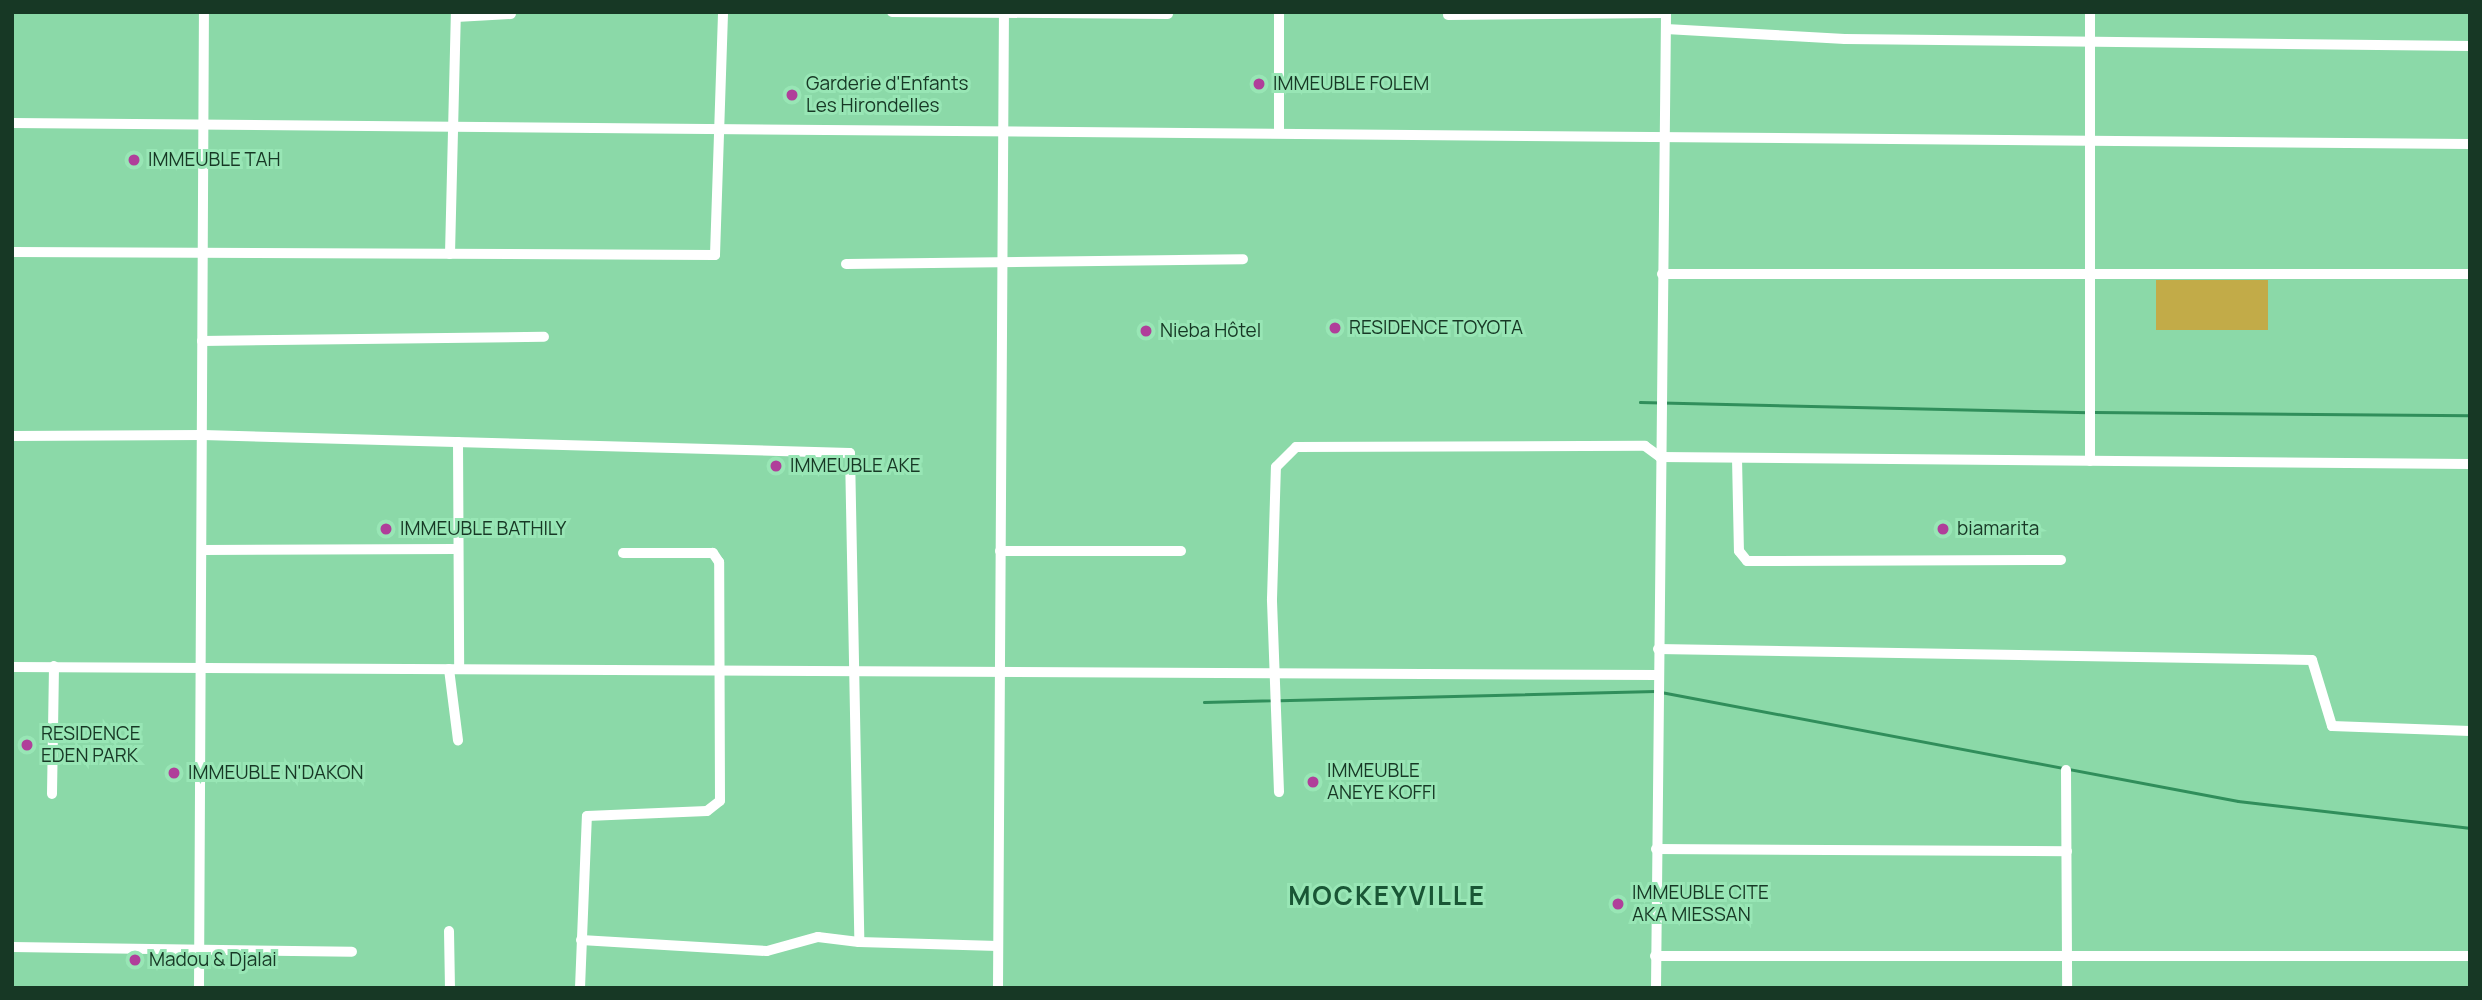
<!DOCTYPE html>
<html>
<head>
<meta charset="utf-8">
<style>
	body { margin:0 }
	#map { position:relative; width:2482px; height:1000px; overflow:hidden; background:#8bd9a8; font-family:Manrope,sans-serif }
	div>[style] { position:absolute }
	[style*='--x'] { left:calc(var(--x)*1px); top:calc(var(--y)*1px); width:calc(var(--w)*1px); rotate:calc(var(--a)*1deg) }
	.green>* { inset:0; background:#c2ab48 }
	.stream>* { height:2.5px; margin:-1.25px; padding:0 1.25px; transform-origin:1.25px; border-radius:1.25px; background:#308e5b }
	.minor>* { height:10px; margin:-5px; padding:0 5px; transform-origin:5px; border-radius:5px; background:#fff }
	.dots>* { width:19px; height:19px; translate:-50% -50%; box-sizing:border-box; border:4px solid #98e6b5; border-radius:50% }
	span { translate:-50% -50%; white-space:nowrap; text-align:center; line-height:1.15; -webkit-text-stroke:6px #98e6b5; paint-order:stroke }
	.poi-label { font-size:19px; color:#173825 }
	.left { translate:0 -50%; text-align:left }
	.district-label { font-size:26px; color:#195635; font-weight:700; letter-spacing:2px }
	.frame { position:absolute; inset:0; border:14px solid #173825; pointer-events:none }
</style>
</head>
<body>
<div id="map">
	<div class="green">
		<i style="clip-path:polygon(2156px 280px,2268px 280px,2268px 330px,2156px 330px)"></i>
	</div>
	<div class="stream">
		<i style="--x:1640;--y:402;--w:448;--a:1.3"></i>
		<i style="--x:2094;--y:412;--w:376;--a:0.5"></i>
		<i style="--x:1661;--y:692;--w:587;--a:10.7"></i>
		<i style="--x:2238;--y:801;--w:234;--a:6.6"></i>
		<i style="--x:1204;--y:702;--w:451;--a:-1.4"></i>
	</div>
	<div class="minor">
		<i style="--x:892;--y:12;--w:276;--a:0.4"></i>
		<i style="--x:1279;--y:12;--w:118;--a:90"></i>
		<i style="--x:1448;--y:15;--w:218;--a:-0.5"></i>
		<i style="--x:456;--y:17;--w:55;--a:-3.1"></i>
		<i style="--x:1666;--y:29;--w:179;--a:3.2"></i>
		<i style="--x:1845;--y:39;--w:625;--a:0.64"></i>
		<i style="--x:12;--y:123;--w:2458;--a:0.49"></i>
		<i style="--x:12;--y:252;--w:703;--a:0.24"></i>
		<i style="--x:715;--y:255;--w:243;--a:-88.1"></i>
		<i style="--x:450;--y:254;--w:242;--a:-88.6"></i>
		<i style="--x:846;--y:264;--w:397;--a:-0.7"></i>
		<i style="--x:1662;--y:274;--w:808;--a:0"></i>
		<i style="--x:202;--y:341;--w:342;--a:-0.7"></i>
		<i style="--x:12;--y:436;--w:191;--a:-0.3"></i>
		<i style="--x:203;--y:435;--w:647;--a:1.59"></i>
		<i style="--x:850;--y:453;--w:489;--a:88.9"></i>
		<i style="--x:859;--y:942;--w:139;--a:1.6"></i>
		<i style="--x:458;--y:442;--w:226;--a:89.7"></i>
		<i style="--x:1737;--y:458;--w:93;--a:88.8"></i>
		<i style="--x:1739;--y:551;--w:13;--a:51"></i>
		<i style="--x:1747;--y:561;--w:314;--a:-0.2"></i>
		<i style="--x:2090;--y:461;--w:449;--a:-90"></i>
		<i style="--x:202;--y:550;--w:253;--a:-0.2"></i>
		<i style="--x:1000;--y:551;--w:181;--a:0"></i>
		<i style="--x:1658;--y:649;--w:654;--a:0.96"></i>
		<i style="--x:2312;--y:660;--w:69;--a:73.1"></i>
		<i style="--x:2332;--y:726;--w:138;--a:2.1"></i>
		<i style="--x:12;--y:667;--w:1646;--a:0.28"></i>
		<i style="--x:449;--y:669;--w:72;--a:82.8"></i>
		<i style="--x:2066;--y:770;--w:218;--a:89.7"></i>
		<i style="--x:1279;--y:792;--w:193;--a:-92.1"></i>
		<i style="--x:1272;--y:599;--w:132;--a:-88.3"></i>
		<i style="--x:1276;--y:467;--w:28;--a:-45"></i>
		<i style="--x:1296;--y:447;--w:349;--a:-0.2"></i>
		<i style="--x:1645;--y:446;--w:19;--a:36"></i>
		<i style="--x:1660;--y:457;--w:810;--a:0.5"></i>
		<i style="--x:52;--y:794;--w:128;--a:-89.1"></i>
		<i style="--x:1656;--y:849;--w:411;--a:0.3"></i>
		<i style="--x:449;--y:931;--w:57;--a:89"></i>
		<i style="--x:581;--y:940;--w:186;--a:3.4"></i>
		<i style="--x:767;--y:951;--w:53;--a:-15.4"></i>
		<i style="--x:818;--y:937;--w:41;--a:7"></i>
		<i style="--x:12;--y:947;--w:340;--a:0.8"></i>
		<i style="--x:1655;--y:956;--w:815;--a:0"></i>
		<i style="--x:199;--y:988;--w:976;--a:-89.71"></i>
		<i style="--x:580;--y:988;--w:172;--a:-87.7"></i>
		<i style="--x:587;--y:816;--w:120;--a:-2.4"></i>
		<i style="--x:707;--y:811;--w:16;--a:-38"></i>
		<i style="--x:720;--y:801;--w:239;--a:-90.2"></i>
		<i style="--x:719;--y:562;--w:11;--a:-124"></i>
		<i style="--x:713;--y:553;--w:90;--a:180"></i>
		<i style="--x:998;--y:988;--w:976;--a:-89.65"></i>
		<i style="--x:1656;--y:988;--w:976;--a:-89.41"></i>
	</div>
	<div class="dots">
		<i style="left:1259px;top:84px;background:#b03f9a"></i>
		<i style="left:792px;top:95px;background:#b03f9a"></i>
		<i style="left:134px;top:160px;background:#b03f9a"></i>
		<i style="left:1335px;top:328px;background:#b03f9a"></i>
		<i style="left:1146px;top:331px;background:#b03f9a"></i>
		<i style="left:776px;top:466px;background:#b03f9a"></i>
		<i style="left:386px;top:529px;background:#b03f9a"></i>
		<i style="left:1943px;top:529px;background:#b03f9a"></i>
		<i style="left:27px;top:745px;background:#b03f9a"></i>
		<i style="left:174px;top:773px;background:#b03f9a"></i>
		<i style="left:1313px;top:782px;background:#b03f9a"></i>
		<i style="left:1618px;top:904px;background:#b03f9a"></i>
		<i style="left:135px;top:960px;background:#b03f9a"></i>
	</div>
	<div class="poi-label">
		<span class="left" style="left:806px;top:95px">Garderie d'Enfants<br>Les Hirondelles</span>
		<span class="left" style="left:1273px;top:84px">IMMEUBLE FOLEM</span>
		<span class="left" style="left:148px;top:160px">IMMEUBLE TAH</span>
		<span class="left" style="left:1349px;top:328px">RESIDENCE TOYOTA</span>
		<span class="left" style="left:1160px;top:331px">Nieba Hôtel</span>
		<span class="left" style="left:790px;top:466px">IMMEUBLE AKE</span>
		<span class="left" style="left:400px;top:529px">IMMEUBLE BATHILY</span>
		<span class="left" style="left:1957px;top:529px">biamarita</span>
		<span class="left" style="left:41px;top:745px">RESIDENCE<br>EDEN PARK</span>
		<span class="left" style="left:1327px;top:782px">IMMEUBLE<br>ANEYE KOFFI</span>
		<span class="left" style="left:188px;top:773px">IMMEUBLE N'DAKON</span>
		<span class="left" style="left:1632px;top:904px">IMMEUBLE CITE<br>AKA MIESSAN</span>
		<span class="left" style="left:149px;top:960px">Madou &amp; Djalai</span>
	</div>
	<div class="district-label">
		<span style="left:1387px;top:896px">MOCKEYVILLE</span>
	</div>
	<div class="frame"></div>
</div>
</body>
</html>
